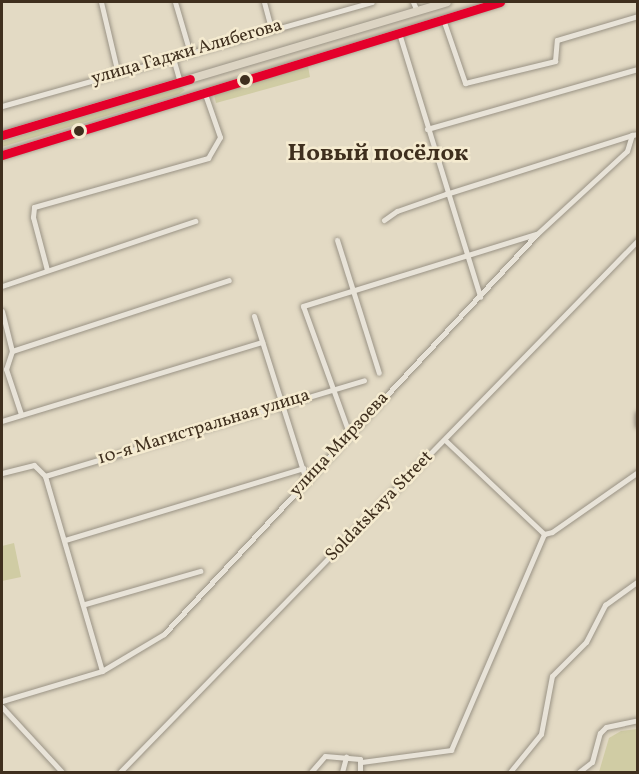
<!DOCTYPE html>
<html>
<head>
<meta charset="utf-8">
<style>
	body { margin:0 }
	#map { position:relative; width:639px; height:774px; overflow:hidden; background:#e3dac4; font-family:Vollkorn,serif }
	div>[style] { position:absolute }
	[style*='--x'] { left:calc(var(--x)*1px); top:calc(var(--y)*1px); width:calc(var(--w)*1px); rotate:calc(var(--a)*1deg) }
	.green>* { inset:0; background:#d0cca4 }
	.roads { filter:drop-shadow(0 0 2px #9a9385) drop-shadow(0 0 2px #9a9385) }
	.street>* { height:5px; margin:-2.5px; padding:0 2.5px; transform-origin:2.5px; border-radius:2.5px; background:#e8e3d8 }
	.primary>* { height:8px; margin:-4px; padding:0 4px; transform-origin:4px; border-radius:4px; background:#dcd4c3 }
	.bus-1>* { height:9px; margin:-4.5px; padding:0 4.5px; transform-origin:4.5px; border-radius:4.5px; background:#e4002b }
	.dots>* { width:16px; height:16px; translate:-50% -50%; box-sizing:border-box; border:3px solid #f5ebd0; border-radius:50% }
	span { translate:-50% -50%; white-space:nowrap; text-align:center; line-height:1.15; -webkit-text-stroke:5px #f5ebd0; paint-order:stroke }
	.street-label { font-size:18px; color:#3f2f1e }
	.district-label { font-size:24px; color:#3f2f1e; font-weight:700 }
	.frame { position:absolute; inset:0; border:3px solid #3f2f1e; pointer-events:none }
</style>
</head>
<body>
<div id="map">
	<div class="green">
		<i style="clip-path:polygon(308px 66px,310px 77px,216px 103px,214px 95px)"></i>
		<i style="clip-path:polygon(180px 87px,185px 90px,179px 94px,2px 147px,2px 141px)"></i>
		<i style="clip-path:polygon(14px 543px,21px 577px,2px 581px,2px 546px)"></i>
		<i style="clip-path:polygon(637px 729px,637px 772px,599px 772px,609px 738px,621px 731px)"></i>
	</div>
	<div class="roads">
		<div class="street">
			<i style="--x:101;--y:2;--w:74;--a:76.7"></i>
			<i style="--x:175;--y:2;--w:53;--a:73.6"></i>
			<i style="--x:264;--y:2;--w:27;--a:75"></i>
			<i style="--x:413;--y:2;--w:10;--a:66"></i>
			<i style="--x:443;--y:19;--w:68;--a:71"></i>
			<i style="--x:465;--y:83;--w:93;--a:-13.7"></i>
			<i style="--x:555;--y:61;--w:21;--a:-85"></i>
			<i style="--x:557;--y:40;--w:84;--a:-16.5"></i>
			<i style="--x:399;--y:33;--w:276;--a:72.9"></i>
			<i style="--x:173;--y:58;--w:25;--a:74"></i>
			<i style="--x:2;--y:106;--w:384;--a:-15.7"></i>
			<i style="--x:427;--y:129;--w:219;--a:-15.9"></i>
			<i style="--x:384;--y:220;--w:16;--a:-35"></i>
			<i style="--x:397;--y:211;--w:52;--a:-19.1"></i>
			<i style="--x:446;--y:194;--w:195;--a:-17.6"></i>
			<i style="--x:337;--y:240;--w:139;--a:72.5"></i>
			<i style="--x:47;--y:270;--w:55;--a:-104.8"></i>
			<i style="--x:33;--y:217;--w:10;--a:-84"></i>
			<i style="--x:34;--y:207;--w:181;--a:-15.7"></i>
			<i style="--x:208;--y:158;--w:24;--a:-60"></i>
			<i style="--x:220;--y:137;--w:46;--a:-109.2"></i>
			<i style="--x:2;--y:286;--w:204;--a:-18.6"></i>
			<i style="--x:2;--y:311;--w:41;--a:76"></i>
			<i style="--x:12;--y:351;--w:19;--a:108"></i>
			<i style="--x:6;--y:369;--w:47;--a:71.6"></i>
			<i style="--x:254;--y:316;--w:172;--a:72.4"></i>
			<i style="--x:12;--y:351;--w:228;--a:-18.1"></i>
			<i style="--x:638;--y:414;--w:11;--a:90"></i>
			<i style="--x:2;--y:421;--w:272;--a:-16.9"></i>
			<i style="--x:349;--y:433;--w:135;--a:-109.9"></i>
			<i style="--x:303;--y:306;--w:244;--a:-17.2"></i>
			<i style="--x:445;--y:440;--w:137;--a:43.5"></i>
			<i style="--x:544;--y:534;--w:8;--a:-14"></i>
			<i style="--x:552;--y:532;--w:105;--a:-34.9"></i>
			<i style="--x:2;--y:473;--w:33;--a:-14"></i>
			<i style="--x:34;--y:465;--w:16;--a:45"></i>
			<i style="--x:45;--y:476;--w:203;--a:73.7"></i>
			<i style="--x:45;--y:476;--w:333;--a:-16.7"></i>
			<i style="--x:65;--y:540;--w:249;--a:-16.8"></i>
			<i style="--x:85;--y:604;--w:120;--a:-16"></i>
			<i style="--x:2;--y:701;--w:104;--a:-16.7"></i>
			<i style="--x:102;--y:671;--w:72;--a:-30.8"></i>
			<i style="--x:164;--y:634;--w:547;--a:-47"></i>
			<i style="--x:537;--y:234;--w:122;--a:-42.7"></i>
			<i style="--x:627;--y:151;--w:17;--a:-73"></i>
			<i style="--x:632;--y:135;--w:6;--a:-9"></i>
			<i style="--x:2;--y:707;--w:88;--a:47.3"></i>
			<i style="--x:362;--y:762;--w:90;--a:-7.7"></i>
			<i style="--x:451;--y:750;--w:235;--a:-66.7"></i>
			<i style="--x:120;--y:772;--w:743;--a:-45.76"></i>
			<i style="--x:311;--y:772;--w:21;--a:-49"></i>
			<i style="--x:325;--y:756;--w:35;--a:5"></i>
			<i style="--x:360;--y:759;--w:13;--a:90"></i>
			<i style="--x:342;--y:772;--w:16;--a:-75"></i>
			<i style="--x:510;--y:772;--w:49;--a:-50.8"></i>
			<i style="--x:541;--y:734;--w:59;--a:-79.3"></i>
			<i style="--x:552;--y:676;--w:48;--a:-45"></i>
			<i style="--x:586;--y:642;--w:42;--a:-62.8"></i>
			<i style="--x:605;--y:605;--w:41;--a:-36"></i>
			<i style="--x:579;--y:772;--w:16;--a:-38"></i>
			<i style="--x:592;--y:762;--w:30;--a:-75"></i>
			<i style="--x:600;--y:733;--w:8;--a:-45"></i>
			<i style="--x:606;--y:727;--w:33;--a:-12"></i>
		</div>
		<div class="primary">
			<i style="--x:2;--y:135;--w:464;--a:-16.6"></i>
			<i style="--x:2;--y:155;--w:521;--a:-17.08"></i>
		</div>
	</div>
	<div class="bus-1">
		<i style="--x:2;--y:135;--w:196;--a:-16.6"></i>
		<i style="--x:2;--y:155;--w:521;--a:-17.08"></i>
	</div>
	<div class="dots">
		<i style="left:245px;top:80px;background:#3f2f1e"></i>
		<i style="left:79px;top:131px;background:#3f2f1e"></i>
	</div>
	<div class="street-label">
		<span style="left:187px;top:53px;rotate:-16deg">улица Гаджи Алибегова</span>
		<span style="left:204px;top:428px;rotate:-17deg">10-я Магистральная улица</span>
		<span style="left:340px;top:445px;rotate:-47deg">улица Мирзоева</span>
		<span style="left:380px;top:507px;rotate:-46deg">Soldatskaya Street</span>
	</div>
	<div class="district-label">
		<span style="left:378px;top:155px">Новый посёлок</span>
	</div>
	<div class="frame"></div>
</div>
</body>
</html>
